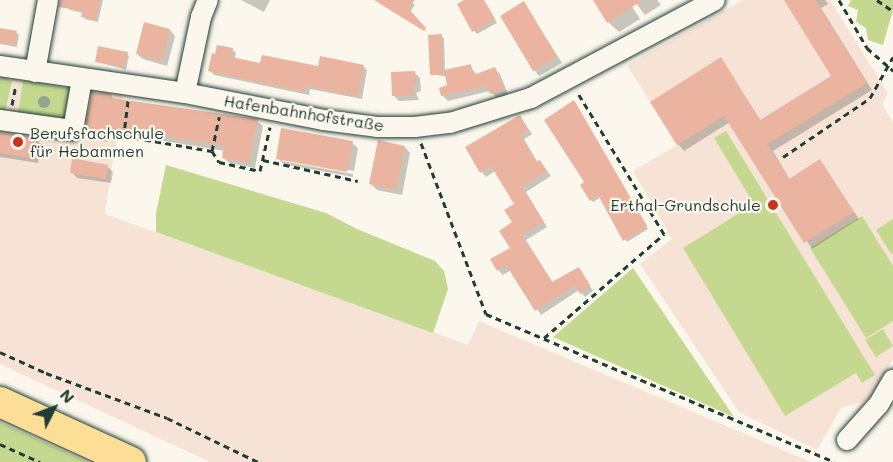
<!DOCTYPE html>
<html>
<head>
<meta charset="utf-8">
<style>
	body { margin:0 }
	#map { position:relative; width:893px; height:462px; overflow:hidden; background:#fbf7ec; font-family:Mali,sans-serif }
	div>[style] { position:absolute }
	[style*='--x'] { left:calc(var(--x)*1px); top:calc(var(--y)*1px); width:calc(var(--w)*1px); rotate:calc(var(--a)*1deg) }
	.built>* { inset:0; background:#f6e3d5 }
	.green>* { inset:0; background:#c4d98f }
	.shadow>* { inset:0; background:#0003 }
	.building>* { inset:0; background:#ebb4a0 }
	.path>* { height:3px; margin-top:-1.5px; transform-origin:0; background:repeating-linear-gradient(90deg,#1f3d34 0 6px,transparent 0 10.5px) }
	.roads { filter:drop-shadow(0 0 2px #1f3d34) drop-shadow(0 0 2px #1f3d34) }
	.minor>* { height:20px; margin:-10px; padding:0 10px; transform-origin:10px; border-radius:10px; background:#fbf7ec }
	.primary>* { height:30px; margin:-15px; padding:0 15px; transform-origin:15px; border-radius:15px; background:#fcde96 }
	.trees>* { width:12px; height:12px; margin:-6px; border-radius:50%; background:#94a291 }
	.dots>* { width:16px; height:16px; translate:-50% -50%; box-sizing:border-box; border:3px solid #fbf7ec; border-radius:50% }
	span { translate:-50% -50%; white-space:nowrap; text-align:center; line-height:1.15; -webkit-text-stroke:4.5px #fbf7ec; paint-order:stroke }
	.street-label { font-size:16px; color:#1f3d34 }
	.poi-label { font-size:16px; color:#1f3d34 }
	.left { translate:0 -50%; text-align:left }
	.right { translate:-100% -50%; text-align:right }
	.north { position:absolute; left:24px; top:378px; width:60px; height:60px; -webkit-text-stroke:4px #fbf7ec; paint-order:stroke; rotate:48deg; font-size:16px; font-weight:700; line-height:24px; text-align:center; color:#1f3d34 }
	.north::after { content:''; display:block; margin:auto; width:21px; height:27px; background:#1f3d34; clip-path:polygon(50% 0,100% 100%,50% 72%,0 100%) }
</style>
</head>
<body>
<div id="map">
	<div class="built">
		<i style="clip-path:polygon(743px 0,830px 0,888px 93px,882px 104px,893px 122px,893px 359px,871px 399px,841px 408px,817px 450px,739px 412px,640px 264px,672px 239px,633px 171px,677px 145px,627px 65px)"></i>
		<i style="clip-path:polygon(0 74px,123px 92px,105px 214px,468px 345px,479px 321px,811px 462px,210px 462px,0 364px)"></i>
	</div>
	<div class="green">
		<i style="clip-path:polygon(851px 0,893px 0,893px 10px,883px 45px,868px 40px,866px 28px,856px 22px,858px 10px,848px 6px)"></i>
		<i style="clip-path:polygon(0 76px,12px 81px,5px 112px,0 112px)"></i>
		<i style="clip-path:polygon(23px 81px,72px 89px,68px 120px,18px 113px)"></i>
		<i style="clip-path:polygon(726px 131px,875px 375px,862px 383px,856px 373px,785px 416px,683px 248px,754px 204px,714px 138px)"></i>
		<i style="clip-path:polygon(166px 165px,326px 213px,357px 229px,435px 261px,444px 271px,448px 289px,433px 333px,156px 232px,156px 213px)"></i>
		<i style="clip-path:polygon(862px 216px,893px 266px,893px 321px,866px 338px,810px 248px)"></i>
		<i style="clip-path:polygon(893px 219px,893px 253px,891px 254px,876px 230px)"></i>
		<i style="clip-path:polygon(633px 268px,734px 417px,553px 337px)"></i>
		<i style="clip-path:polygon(883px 329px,893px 346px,876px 357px,865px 340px)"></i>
		<i style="clip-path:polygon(0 422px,88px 462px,0 462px)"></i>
	</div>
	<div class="shadow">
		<i style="clip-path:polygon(69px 0,103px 0,98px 22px,85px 19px,83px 13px,70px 10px,68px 8px)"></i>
		<i style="clip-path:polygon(241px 0,270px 0,264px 12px)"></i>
		<i style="clip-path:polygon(393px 0,409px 0,415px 5px,410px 12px,427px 32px,390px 10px)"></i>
		<i style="clip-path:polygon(467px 0,484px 0,497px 23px,477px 34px,474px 31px)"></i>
		<i style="clip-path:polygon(595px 0,628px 0,640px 19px,619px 32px,608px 22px)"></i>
		<i style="clip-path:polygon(641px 0,657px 0,661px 5px,645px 15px,636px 3px)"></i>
		<i style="clip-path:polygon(786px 0,825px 0,828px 4px,821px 8px,872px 90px,773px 151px,790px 180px,820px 161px,859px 219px,812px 249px,730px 122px,684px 151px,678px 144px,721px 59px,761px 121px,833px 77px)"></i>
		<i style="clip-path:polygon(524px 3px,562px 63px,539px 76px,534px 70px)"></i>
		<i style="clip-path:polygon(0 29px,19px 34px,17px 47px,0 44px)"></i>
		<i style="clip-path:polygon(170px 30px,175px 36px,167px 66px,143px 59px,137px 54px)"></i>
		<i style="clip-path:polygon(441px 36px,444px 38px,445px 71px,470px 66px,477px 75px,495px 69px,500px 74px,508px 94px,497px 98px,490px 91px,448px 101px,442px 95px,449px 86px,447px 77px,432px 74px)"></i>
		<i style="clip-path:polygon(232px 49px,236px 53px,235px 59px,261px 64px,319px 68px,363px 66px,367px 70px,362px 99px,310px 89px,309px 95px,214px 75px,210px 71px)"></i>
		<i style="clip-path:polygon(127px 54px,129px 56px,126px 70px,104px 63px)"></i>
		<i style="clip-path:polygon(415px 73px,420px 78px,421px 91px,416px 93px,419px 100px,399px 101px,393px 95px)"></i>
		<i style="clip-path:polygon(111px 96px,116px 101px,257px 121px,263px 126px,255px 168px,229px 163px,224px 158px,225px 151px,110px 132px,108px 142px,91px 139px,86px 133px)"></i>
		<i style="clip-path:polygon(576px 104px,648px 229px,627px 242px,601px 197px,593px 202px,591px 200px)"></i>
		<i style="clip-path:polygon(520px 117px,532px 134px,524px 139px,538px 163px,540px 162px,551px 176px,526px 192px,547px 227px,526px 240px,553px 283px,579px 269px,593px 291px,585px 297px,579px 290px,541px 315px,511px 270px,503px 275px,498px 270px,512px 249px,516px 205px,495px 171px,486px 177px,482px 172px)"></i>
		<i style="clip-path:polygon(0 134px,35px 138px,41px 144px,38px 163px,0 157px)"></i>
		<i style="clip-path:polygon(352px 143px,358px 148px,354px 171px,282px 158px,282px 161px,353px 174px,353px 177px,283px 164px,278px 158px)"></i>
		<i style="clip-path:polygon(405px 147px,410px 153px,402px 195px,377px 190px,371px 184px)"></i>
		<i style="clip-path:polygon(107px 166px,113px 172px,111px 183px,77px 178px,72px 172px)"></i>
	</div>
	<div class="building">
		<i style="clip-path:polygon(60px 0,100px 0,96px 20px,81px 17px,82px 11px,59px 7px)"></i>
		<i style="clip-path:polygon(374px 0,415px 0,408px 8px,426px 28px,424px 31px)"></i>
		<i style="clip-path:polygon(464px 0,484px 0,495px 19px,472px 32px,457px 4px)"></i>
		<i style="clip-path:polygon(593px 0,643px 0,607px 23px)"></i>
		<i style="clip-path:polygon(784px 0,815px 0,867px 83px,767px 144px,789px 179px,820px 159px,854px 212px,804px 243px,724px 116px,677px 145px,650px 102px,721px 57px,760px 120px,831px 76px)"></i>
		<i style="clip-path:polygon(524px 1px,557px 57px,533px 71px,500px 16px)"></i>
		<i style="clip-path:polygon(144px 22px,170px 29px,162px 61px,136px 54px)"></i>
		<i style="clip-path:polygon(0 28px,17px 31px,15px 45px,0 43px)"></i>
		<i style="clip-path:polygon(442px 34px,443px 75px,430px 75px,428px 35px)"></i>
		<i style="clip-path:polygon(217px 45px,233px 48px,231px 57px,260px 63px,262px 55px,318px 66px,320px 56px,364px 65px,358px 96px,306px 86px,305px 92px,208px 71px,212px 53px,215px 54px)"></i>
		<i style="clip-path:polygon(98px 46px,128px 52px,124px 68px,95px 62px)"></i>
		<i style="clip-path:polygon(471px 64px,473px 75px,495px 67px,504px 88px,490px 94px,487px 86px,441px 96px,439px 88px,447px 85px,444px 70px)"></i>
		<i style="clip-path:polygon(415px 71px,416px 85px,412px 87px,415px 95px,392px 96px,391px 72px)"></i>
		<i style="clip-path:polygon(92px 92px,112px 94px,111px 98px,258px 119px,249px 163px,222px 158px,224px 146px,105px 127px,103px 137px,84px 134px)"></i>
		<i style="clip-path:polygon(574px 100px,647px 226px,623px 241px,598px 195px,590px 201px,580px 185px,584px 182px,544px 120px)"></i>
		<i style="clip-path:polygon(520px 115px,528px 129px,520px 134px,536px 162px,540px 160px,547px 171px,522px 187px,544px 222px,522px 235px,552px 282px,579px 267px,590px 285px,580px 294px,575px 286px,535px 311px,506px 265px,497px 271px,490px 259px,510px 248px,499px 231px,512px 222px,504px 210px,514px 204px,491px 166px,480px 173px,465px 147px)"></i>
		<i style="clip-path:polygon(281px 128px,353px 141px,347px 172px,276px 159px)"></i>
		<i style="clip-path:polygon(0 132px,36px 137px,33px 158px,0 153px)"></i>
		<i style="clip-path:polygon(378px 140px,405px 146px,396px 190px,369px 184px)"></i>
		<i style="clip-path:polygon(72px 158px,108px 165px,106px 179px,70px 173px)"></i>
	</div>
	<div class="path">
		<i style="--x:839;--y:0;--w:56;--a:59.7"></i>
		<i style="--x:867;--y:48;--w:35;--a:41"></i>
		<i style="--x:877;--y:0;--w:19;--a:35"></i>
		<i style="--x:128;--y:101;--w:35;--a:97"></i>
		<i style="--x:124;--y:136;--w:89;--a:9.7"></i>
		<i style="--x:212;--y:151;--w:13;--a:58"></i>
		<i style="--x:219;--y:162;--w:42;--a:12.4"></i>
		<i style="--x:260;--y:171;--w:45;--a:-77.2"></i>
		<i style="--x:12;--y:105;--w:20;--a:-79"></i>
		<i style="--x:421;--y:143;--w:183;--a:69.2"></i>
		<i style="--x:486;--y:314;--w:378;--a:23"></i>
		<i style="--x:212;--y:151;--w:35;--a:-78"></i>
		<i style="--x:783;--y:157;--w:105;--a:-34.1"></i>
		<i style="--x:870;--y:98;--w:47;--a:-60.7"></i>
		<i style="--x:263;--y:160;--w:97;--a:12.5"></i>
		<i style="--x:544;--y:338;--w:159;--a:-40.9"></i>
		<i style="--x:664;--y:234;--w:165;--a:-121.4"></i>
		<i style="--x:0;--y:352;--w:51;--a:24.5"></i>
		<i style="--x:46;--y:373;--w:129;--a:20.4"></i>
		<i style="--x:167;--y:418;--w:101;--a:25.8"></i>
		<i style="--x:0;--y:444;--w:44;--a:24.2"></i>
	</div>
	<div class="roads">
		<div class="minor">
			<i style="--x:0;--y:66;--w:187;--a:8.3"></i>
			<i style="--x:185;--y:93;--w:142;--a:11"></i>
			<i style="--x:324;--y:120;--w:53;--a:7.5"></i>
			<i style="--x:377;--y:127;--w:38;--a:0"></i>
			<i style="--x:415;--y:127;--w:35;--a:-7"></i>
			<i style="--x:450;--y:123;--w:85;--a:-17.2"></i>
			<i style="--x:531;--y:98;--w:208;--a:-28"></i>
			<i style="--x:35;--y:72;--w:73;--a:-79.8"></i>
			<i style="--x:185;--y:93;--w:78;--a:-78.1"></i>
			<i style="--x:201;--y:17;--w:18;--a:-68"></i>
			<i style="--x:0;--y:120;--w:74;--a:7.8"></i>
			<i style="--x:73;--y:130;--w:52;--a:-80"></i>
			<i style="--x:847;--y:440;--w:48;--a:-48.4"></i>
			<i style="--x:879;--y:404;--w:28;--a:-60"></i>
		</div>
		<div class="primary">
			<i style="--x:0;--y:402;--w:144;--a:24.6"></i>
		</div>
	</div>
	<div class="trees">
		<i style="left:44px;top:102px"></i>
	</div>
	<div class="dots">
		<i style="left:18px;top:142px;background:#c8321e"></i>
		<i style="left:773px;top:205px;background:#c8321e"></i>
	</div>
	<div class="street-label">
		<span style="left:304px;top:113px;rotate:9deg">Hafenbahnhofstraße</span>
	</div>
	<div class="poi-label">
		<span class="left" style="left:30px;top:142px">Berufsfachschule<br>für Hebammen</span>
		<span class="right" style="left:761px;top:205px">Erthal-Grundschule</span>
	</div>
	<div class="north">N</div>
</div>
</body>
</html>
